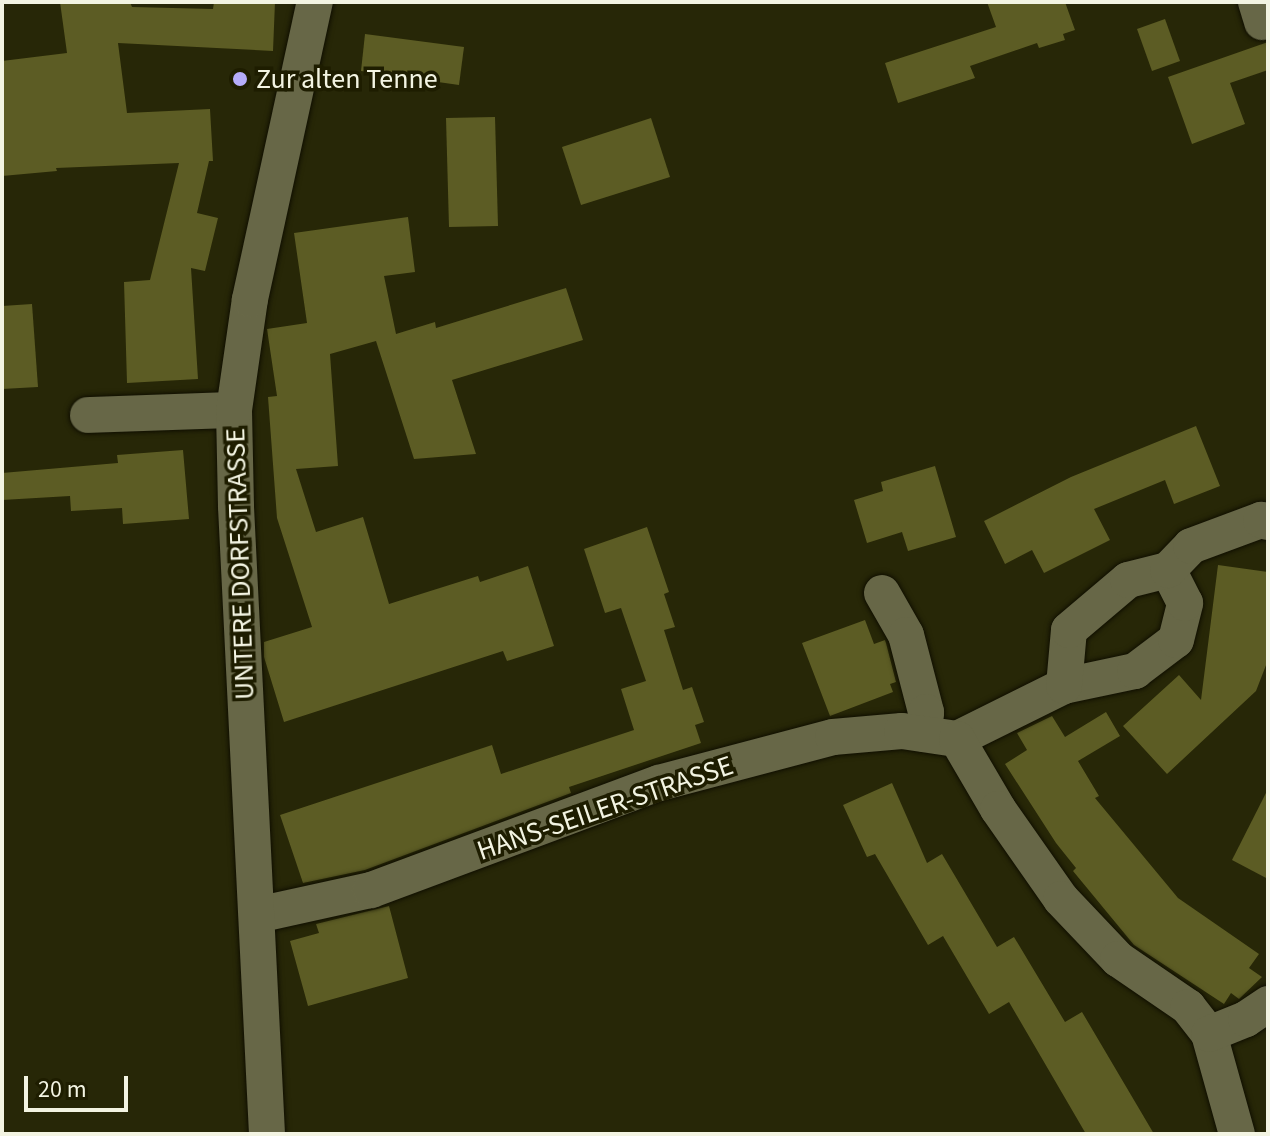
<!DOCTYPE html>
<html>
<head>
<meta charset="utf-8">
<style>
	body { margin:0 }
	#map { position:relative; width:1270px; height:1136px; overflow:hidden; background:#272707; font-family:"Source Sans 3",sans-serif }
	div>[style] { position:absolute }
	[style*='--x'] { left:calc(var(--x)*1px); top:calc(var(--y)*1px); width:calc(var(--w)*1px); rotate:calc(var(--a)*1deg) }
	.building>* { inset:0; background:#5c5c24 }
	.roads { filter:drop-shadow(0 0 2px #100f00) drop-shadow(0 0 2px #100f00) }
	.minor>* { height:36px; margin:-18px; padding:0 18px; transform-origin:18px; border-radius:18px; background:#676747 }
	.dots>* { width:22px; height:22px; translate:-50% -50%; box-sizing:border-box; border:4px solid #1e1d00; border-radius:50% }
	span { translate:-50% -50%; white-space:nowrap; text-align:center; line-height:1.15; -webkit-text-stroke:7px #1e1d00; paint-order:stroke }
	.poi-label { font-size:28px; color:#f3f4e2 }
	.left { translate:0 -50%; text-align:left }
	.street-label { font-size:28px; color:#f3f4e2 }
	.frame { position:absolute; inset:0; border:4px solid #f3f4e2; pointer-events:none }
	.scale { position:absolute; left:24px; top:1076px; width:104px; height:36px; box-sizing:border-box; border:4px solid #f3f4e2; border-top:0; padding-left:10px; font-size:24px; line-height:28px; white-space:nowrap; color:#f3f4e2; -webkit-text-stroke:6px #1e1d00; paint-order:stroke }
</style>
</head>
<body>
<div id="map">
	<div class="building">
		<i style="clip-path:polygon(60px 2px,130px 2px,132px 7px,213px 9px,214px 2px,275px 2px,273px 51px,118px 43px,127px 113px,210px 109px,213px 161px,209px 161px,197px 213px,218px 218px,205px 271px,191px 268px,198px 379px,127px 383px,124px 282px,150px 280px,179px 163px,56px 168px,57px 171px,2px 176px,2px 61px,67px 53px)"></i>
		<i style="clip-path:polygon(987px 2px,1065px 2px,1075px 30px,1063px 34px,1065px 40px,1039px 48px,1037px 43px,970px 66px,975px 78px,898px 103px,885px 63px,996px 27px)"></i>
		<i style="clip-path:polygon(1165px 19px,1180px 61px,1152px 71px,1137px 29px)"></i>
		<i style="clip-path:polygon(365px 34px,464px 47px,459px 85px,361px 71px)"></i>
		<i style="clip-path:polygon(1268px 42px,1268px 70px,1230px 83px,1245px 124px,1192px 144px,1168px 77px)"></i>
		<i style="clip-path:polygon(495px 117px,498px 226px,449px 227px,446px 118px)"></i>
		<i style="clip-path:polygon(651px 118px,670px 177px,581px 205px,562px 147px)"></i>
		<i style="clip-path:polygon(408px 217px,415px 272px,384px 276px,396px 334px,435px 322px,436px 328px,566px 288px,583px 340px,452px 380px,476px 454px,414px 459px,376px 341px,330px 354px,338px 466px,296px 469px,316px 532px,363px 517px,389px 604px,478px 576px,480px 582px,528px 566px,554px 646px,507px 661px,503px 651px,284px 722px,264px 657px,264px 642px,312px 627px,277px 518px,268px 397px,277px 396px,267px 329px,307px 323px,294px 233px)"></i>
		<i style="clip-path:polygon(32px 304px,38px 387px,2px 389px,2px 306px)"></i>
		<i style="clip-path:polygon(1196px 426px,1220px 486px,1174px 504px,1165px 480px,1094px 509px,1110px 540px,1044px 573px,1032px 550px,1005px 564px,984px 521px,1071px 477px)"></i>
		<i style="clip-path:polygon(183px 450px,189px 519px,123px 524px,122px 508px,71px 511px,70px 496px,2px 500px,2px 473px,118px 463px,117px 455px)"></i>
		<i style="clip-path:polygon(935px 466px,956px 537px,908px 551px,902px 532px,867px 543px,854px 500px,883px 491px,881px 482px)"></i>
		<i style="clip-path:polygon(647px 527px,669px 592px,664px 594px,675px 627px,664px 630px,683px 690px,692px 687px,704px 722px,695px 725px,701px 743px,569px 787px,571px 793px,365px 870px,303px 883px,280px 815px,492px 745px,501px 774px,634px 730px,621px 689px,646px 681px,621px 608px,605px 613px,584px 549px)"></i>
		<i style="clip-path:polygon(1218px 565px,1268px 572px,1268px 660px,1256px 691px,1167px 774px,1123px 726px,1179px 675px,1201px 700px)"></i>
		<i style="clip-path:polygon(865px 620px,874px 644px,885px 640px,886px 643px,896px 682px,890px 684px,893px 692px,830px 716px,802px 643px)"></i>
		<i style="clip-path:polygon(1106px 712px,1120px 736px,1078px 761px,1099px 796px,1095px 798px,1178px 898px,1259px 954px,1249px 968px,1262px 977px,1239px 999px,1231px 993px,1224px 1004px,1134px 945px,1073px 871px,1076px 868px,1056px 843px,1005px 764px,1027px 750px,1017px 733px,1052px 716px,1065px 737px)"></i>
		<i style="clip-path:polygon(892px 783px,927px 863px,942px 854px,997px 947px,1014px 937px,1065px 1022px,1082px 1012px,1154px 1134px,1086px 1134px,1009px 1002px,989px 1014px,943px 936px,928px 945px,875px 854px,867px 857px,843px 805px)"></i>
		<i style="clip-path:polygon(1268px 789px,1268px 879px,1232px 860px)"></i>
		<i style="clip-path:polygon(389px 906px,408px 978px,308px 1006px,290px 941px,319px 933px,316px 924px)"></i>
	</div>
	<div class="roads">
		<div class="minor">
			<i style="--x:1256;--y:2;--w:21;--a:73"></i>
			<i style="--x:88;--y:415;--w:146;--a:-2"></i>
			<i style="--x:882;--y:593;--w:48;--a:60.3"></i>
			<i style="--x:906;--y:635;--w:80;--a:75.4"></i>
			<i style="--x:926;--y:712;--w:22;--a:95"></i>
			<i style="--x:1064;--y:686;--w:73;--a:-11.9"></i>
			<i style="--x:1135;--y:671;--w:51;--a:-37.1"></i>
			<i style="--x:1176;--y:640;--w:38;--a:-76"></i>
			<i style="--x:1185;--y:603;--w:37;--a:-117"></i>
			<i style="--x:957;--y:739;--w:119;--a:-26.4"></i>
			<i style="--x:1064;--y:686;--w:56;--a:-84.9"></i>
			<i style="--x:1069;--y:630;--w:77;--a:-40.3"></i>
			<i style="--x:1128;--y:580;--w:41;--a:-14"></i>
			<i style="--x:1168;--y:570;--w:33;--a:-46"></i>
			<i style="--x:1191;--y:546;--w:75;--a:-20.4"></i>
			<i style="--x:1261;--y:520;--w:7;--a:16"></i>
			<i style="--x:257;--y:915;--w:117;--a:-12.4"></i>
			<i style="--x:371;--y:890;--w:307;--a:-20.4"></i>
			<i style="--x:659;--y:783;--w:180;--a:-14.8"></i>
			<i style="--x:833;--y:737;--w:69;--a:-5"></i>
			<i style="--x:902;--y:731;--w:56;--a:8.3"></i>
			<i style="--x:957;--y:739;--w:81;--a:59.6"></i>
			<i style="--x:998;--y:809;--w:110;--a:55"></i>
			<i style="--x:1061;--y:899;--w:83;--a:46.5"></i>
			<i style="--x:1118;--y:959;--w:85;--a:34.4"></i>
			<i style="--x:1188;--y:1007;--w:34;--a:52"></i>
			<i style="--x:1209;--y:1034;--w:104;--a:74.4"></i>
			<i style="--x:1209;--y:1034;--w:40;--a:-22"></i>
			<i style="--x:1246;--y:1019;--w:27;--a:-34"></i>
			<i style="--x:267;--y:1134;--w:629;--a:-92.83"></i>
			<i style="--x:236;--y:506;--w:96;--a:-91.2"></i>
			<i style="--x:234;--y:410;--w:112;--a:-81.8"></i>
			<i style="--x:250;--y:299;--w:304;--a:-77.7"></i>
		</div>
	</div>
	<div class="dots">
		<i style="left:240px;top:79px;background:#b5acf9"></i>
	</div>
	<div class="poi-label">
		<span class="left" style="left:256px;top:79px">Zur alten Tenne</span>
	</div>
	<div class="street-label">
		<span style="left:240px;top:564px;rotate:-92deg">UNTERE DORFSTRASSE</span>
		<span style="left:605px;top:808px;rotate:-19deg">HANS-SEILER-STRASSE</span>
	</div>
	<div class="frame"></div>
	<div class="scale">20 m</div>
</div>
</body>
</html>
